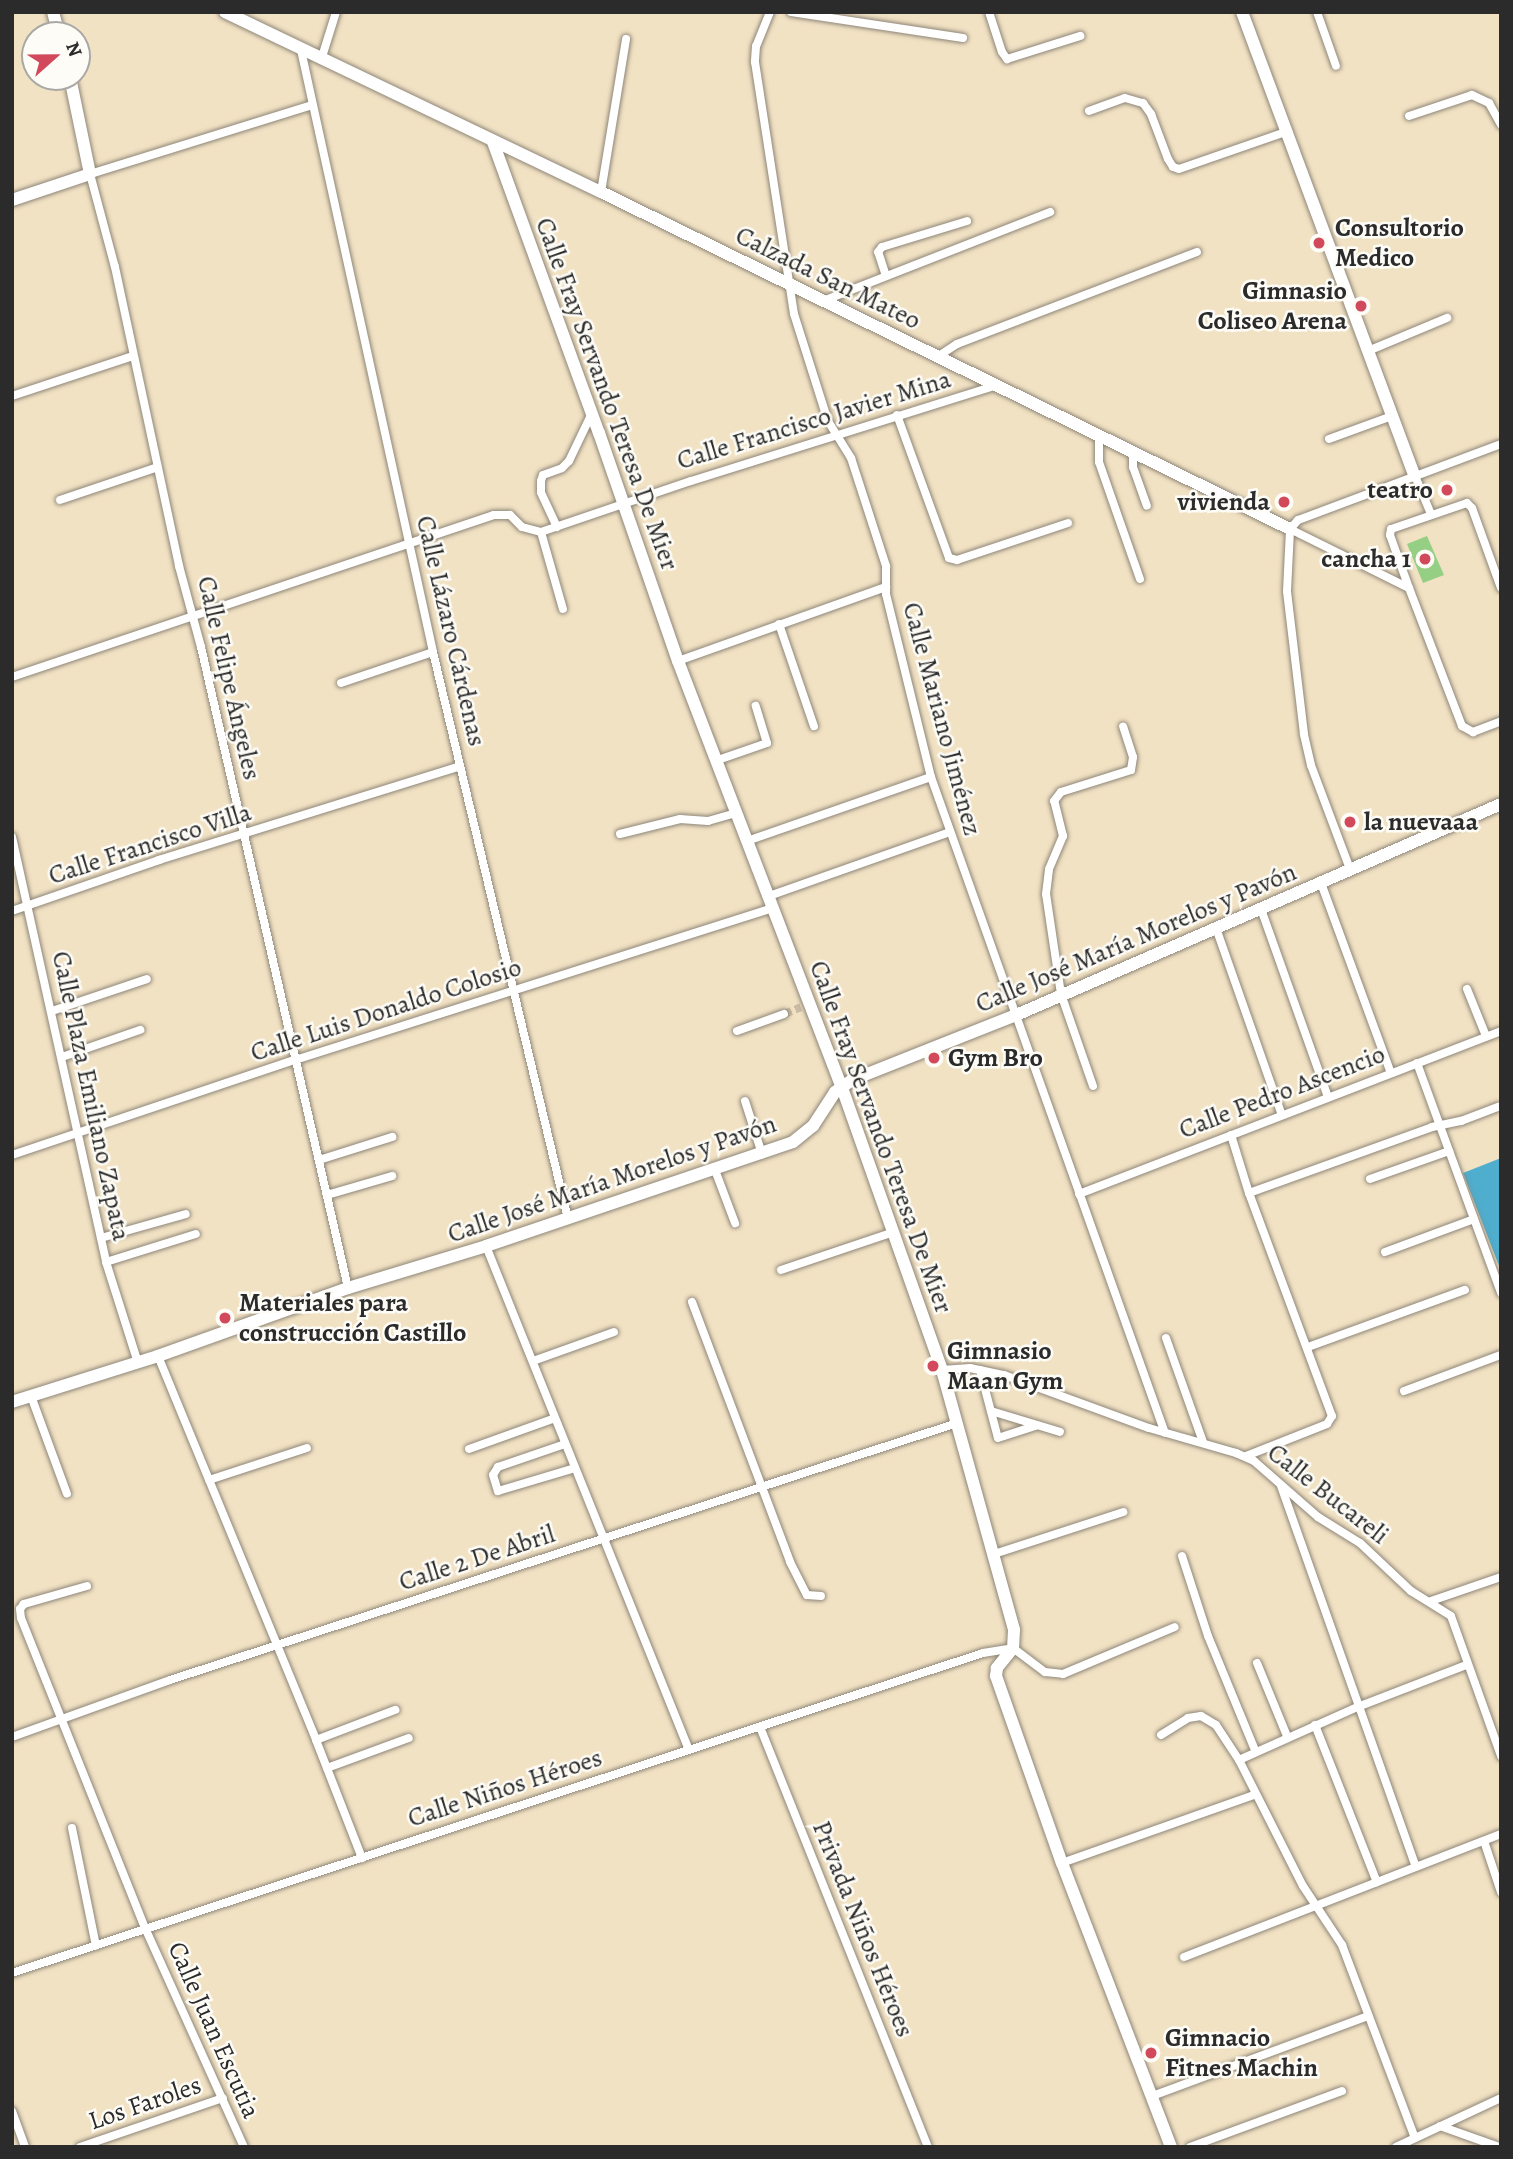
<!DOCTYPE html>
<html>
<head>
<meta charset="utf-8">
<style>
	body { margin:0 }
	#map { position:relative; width:1513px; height:2159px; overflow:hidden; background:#f2e2c4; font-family:Alegreya,serif }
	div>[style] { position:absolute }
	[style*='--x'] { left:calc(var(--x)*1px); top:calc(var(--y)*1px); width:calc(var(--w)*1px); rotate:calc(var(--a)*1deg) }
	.green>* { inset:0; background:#94cf84 }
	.water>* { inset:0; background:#4fadcd }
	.minor-tunnel>* { height:8px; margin-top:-4px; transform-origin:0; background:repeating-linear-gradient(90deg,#cabda5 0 8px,transparent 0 12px) }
	.roads { filter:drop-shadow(0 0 2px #8e8678) drop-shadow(0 0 2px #8e8678) }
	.minor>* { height:8px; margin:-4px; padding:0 4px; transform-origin:4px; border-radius:4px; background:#fff }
	.secondary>* { height:12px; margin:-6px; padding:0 6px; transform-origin:6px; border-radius:6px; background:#fff }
	.dots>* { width:19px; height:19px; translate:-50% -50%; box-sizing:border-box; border:4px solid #fdfcf7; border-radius:50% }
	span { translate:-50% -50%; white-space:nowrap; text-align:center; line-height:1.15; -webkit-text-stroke:5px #fdfcf7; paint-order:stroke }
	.poi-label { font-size:26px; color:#2b2b2b; font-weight:700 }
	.left { translate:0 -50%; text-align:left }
	.right { translate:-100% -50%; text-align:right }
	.street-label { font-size:26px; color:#2b2b2b }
	.frame { position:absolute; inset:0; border:14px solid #2b2b2b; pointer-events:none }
	.north { position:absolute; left:21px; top:21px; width:70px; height:70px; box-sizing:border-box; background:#fdfcf7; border:2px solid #a9a8a5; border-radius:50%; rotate:69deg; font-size:19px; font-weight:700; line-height:28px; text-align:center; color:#2b2b2b }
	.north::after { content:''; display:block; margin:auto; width:24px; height:32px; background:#d1495b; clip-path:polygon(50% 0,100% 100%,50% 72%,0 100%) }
</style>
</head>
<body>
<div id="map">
	<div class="green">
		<i style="clip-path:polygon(1427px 536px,1444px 575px,1423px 583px,1407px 544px)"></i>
	</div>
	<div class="water">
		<i style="clip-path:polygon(1501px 1158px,1501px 1271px,1463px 1173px)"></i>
	</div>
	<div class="minor-tunnel">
		<i style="--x:784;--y:1014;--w:18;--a:-22"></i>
	</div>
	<div class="roads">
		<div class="minor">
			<i style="--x:770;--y:12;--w:37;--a:112"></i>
			<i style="--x:756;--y:46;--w:16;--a:94"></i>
			<i style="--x:755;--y:62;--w:255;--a:81.2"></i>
			<i style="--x:794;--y:314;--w:112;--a:72.4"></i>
			<i style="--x:828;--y:421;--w:44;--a:58.1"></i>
			<i style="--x:851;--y:458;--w:114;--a:72"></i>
			<i style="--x:886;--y:566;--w:28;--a:90"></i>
			<i style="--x:886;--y:594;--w:188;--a:76.2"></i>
			<i style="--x:931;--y:777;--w:696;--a:70.37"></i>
			<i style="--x:791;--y:12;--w:174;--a:8.6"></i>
			<i style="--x:989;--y:12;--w:42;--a:72"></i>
			<i style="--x:1002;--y:52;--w:9;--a:54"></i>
			<i style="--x:1007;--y:59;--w:77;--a:-17.5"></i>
			<i style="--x:1317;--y:12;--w:57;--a:70.6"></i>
			<i style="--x:301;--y:50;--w:616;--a:77.63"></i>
			<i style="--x:433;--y:652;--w:583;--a:76.61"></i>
			<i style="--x:321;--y:60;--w:50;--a:-72.6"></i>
			<i style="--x:312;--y:105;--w:232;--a:162.7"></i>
			<i style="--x:90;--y:174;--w:96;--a:75"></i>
			<i style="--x:115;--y:267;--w:306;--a:77.9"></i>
			<i style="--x:179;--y:566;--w:84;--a:74.8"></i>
			<i style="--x:201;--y:647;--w:658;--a:77.08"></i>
			<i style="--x:1089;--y:111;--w:38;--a:-20"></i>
			<i style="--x:1125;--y:98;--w:19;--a:16"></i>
			<i style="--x:1143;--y:103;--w:14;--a:54"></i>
			<i style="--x:1151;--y:114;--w:48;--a:69.3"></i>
			<i style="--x:1168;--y:159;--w:9;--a:58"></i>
			<i style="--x:1173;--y:167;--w:6;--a:18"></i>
			<i style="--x:1179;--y:169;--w:112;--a:-19.2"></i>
			<i style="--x:1409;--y:116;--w:66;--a:-18.4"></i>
			<i style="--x:1472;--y:95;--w:19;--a:25"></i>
			<i style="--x:1489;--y:103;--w:25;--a:61"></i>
			<i style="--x:601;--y:192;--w:155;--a:-80.7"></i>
			<i style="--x:886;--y:276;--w:25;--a:-108"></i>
			<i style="--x:878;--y:252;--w:6;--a:-51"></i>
			<i style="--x:882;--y:247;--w:89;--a:-17"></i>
			<i style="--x:823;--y:301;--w:244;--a:-21.4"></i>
			<i style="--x:1368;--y:351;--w:86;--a:-22.7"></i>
			<i style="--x:937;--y:357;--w:24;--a:-33"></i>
			<i style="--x:957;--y:344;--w:257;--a:-21"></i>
			<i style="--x:12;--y:396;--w:127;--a:-18.3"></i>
			<i style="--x:897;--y:415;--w:152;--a:70"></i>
			<i style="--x:949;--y:558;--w:8;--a:14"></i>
			<i style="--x:957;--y:560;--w:117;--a:-18.4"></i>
			<i style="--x:1099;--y:437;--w:25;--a:90"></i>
			<i style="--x:1099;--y:462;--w:124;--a:70.7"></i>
			<i style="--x:1329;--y:439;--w:67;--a:-20.1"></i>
			<i style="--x:1133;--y:454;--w:13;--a:90"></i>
			<i style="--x:1133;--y:467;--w:41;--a:70.3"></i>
			<i style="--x:1415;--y:476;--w:41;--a:67.2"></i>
			<i style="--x:60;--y:500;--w:103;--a:-18.6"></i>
			<i style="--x:557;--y:527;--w:38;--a:-115"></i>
			<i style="--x:541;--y:492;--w:11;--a:-90"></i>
			<i style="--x:541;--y:481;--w:6;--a:-72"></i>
			<i style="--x:543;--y:475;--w:20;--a:-20"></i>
			<i style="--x:562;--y:468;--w:10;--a:-45"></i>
			<i style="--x:569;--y:461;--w:53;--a:-64.4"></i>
			<i style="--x:1290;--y:529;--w:133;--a:26.4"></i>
			<i style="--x:541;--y:532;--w:80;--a:74.1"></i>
			<i style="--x:1501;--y:588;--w:85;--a:-109.9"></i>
			<i style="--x:1472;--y:508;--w:7;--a:-135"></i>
			<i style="--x:1467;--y:503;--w:80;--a:161.1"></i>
			<i style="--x:1391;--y:529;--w:6;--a:99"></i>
			<i style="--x:1390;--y:535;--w:56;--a:70.3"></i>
			<i style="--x:1409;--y:588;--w:148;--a:69"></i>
			<i style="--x:1462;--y:726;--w:13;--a:29"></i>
			<i style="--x:1473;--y:732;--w:30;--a:-21"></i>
			<i style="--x:779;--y:624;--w:108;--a:71.1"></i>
			<i style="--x:678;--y:661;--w:221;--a:-19.6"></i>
			<i style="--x:12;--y:677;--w:508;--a:-18.58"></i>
			<i style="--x:494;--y:515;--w:16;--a:0"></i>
			<i style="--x:510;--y:515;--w:17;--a:45"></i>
			<i style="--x:522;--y:527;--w:20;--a:15"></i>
			<i style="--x:541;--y:532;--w:158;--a:-18.8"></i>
			<i style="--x:691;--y:481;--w:318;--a:-17.4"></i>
			<i style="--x:341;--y:683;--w:97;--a:-18.6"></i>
			<i style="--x:715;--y:761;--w:55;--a:-19.1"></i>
			<i style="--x:767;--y:743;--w:39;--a:-107"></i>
			<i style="--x:620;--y:834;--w:62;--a:-14"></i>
			<i style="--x:680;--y:819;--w:28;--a:4"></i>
			<i style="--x:708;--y:821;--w:29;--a:-16"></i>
			<i style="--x:12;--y:837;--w:435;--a:77.5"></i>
			<i style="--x:106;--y:1262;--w:106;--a:72.4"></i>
			<i style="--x:747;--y:841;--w:195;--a:-19.2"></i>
			<i style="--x:1350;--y:869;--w:111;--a:-110.6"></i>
			<i style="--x:1311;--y:765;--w:32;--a:-103"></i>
			<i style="--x:1304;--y:734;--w:144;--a:-96.8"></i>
			<i style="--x:1287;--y:591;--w:62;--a:-87.2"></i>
			<i style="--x:1290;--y:529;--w:12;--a:-48"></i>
			<i style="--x:1298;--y:520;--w:217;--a:-20.5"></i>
			<i style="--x:1321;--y:883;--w:202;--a:69.8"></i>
			<i style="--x:769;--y:896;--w:192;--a:-19.5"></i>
			<i style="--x:1261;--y:909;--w:200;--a:70.4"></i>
			<i style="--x:12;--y:911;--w:156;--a:-19.1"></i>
			<i style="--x:159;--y:860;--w:315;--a:-17.3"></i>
			<i style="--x:1216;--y:928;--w:198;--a:70.6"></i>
			<i style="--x:1467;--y:989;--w:51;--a:68"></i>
			<i style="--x:52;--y:1011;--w:100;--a:-18.6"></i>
			<i style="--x:737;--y:1031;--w:50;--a:-19.9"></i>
			<i style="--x:62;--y:1057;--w:83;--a:-19.1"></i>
			<i style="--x:1417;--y:1063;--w:245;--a:69.9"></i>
			<i style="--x:1093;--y:1086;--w:97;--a:-109.2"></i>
			<i style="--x:1061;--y:994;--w:101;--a:-98.5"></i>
			<i style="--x:1046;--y:894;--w:25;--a:-83"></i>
			<i style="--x:1049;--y:869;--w:36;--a:-67"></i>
			<i style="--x:1063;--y:836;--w:36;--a:-104"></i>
			<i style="--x:1054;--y:801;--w:11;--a:-52"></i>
			<i style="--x:1061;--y:792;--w:73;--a:-17.4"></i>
			<i style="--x:1131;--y:770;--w:13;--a:-81"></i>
			<i style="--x:1133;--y:757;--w:32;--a:-108"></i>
			<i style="--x:745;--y:1101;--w:56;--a:72.2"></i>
			<i style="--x:1231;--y:1135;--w:61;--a:72.8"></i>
			<i style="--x:1249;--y:1193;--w:238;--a:69.6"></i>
			<i style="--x:1332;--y:1416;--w:9;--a:122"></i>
			<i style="--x:1327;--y:1424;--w:87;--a:158.4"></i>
			<i style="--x:12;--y:1155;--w:299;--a:-18.6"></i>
			<i style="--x:295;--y:1060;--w:502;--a:-17.64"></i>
			<i style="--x:319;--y:1160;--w:77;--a:-17.5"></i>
			<i style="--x:715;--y:1170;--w:57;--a:69.3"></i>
			<i style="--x:1370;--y:1179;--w:84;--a:-19.5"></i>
			<i style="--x:1249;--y:1193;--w:195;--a:-19.8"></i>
			<i style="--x:1432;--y:1127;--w:30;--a:-12"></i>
			<i style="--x:1461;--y:1121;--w:40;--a:-21"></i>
			<i style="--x:1079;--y:1194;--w:452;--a:-21.1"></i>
			<i style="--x:327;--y:1195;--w:68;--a:-16.3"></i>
			<i style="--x:101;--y:1238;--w:88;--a:-15.8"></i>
			<i style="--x:486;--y:1246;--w:543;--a:68.06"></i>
			<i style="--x:1385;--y:1252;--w:95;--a:-20.3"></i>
			<i style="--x:106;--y:1262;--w:94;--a:-17.3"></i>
			<i style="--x:781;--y:1270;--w:119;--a:-18.6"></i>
			<i style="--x:692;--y:1302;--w:278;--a:69.3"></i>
			<i style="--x:790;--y:1562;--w:37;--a:63"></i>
			<i style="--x:807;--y:1595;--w:14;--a:4"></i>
			<i style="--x:1166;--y:1338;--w:110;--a:70.4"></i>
			<i style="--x:1308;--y:1347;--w:167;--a:-20"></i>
			<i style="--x:158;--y:1356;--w:415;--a:67.6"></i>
			<i style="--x:316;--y:1740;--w:127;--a:68.7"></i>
			<i style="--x:533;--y:1361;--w:86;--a:-19.7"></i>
			<i style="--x:942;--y:1370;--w:28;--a:-4"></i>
			<i style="--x:970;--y:1368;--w:35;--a:12"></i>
			<i style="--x:1004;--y:1375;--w:154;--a:20.1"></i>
			<i style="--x:1149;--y:1428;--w:91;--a:16"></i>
			<i style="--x:1236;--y:1453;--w:20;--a:24"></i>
			<i style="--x:1254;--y:1461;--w:85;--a:41.2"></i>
			<i style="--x:1318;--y:1517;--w:49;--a:31.8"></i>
			<i style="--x:1360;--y:1543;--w:70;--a:43.3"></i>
			<i style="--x:1411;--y:1591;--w:47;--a:32"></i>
			<i style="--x:1451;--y:1616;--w:149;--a:70.3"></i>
			<i style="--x:980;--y:1370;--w:70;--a:75.2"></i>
			<i style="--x:998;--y:1438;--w:40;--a:-18"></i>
			<i style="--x:1404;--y:1391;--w:103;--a:-20.4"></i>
			<i style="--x:31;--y:1396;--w:104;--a:69.8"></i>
			<i style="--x:991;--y:1411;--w:72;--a:16.9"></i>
			<i style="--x:565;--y:1444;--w:71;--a:161.1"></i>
			<i style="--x:498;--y:1467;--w:9;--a:122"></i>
			<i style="--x:493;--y:1475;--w:17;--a:73"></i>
			<i style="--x:498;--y:1491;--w:80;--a:-16.6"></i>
			<i style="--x:469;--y:1449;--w:91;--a:-19.8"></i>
			<i style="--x:209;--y:1480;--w:103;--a:-18.1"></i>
			<i style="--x:1281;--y:1486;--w:404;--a:70.5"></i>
			<i style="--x:994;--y:1554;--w:136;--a:-18"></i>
			<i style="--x:1182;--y:1556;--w:84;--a:72"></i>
			<i style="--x:1208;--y:1636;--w:123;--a:67.6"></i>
			<i style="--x:87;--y:1586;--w:66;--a:164.1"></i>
			<i style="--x:24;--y:1604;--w:6;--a:129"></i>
			<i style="--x:20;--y:1609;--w:9;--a:84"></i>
			<i style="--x:21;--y:1618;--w:336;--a:68.2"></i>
			<i style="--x:146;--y:1930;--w:238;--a:65.7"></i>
			<i style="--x:1431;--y:1601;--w:74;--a:-18.9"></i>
			<i style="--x:1257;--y:1663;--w:79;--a:67.7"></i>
			<i style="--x:1315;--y:1725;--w:169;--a:68.5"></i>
			<i style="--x:760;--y:1727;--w:452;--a:68.2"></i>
			<i style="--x:1161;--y:1735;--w:32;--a:-32"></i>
			<i style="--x:1188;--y:1718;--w:13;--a:-9"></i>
			<i style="--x:1201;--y:1716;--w:17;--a:31"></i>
			<i style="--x:1216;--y:1725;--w:42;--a:56.7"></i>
			<i style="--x:1239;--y:1760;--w:141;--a:63.1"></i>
			<i style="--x:1303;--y:1886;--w:71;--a:56.5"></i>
			<i style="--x:1342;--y:1945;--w:206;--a:69.3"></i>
			<i style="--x:12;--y:1737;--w:168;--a:-19.8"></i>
			<i style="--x:170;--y:1680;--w:828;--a:-18.08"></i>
			<i style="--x:316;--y:1740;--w:85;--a:-20.8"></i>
			<i style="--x:1239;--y:1760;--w:133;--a:-24.1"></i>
			<i style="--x:1360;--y:1706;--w:114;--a:-21.1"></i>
			<i style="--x:327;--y:1768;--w:87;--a:-20.1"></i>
			<i style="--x:72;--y:1828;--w:120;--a:78.5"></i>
			<i style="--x:1484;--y:1841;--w:54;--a:71.6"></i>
			<i style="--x:1062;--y:1863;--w:204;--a:-19.5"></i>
			<i style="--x:1184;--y:1957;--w:340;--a:-21.2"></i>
			<i style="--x:12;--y:1973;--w:1022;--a:-18.24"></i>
			<i style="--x:983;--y:1653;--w:30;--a:-9"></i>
			<i style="--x:1013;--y:1648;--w:40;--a:37"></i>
			<i style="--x:1045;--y:1672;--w:18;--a:6"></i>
			<i style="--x:1063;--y:1674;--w:121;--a:-22.8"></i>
			<i style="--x:1152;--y:2096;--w:230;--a:-20.3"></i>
			<i style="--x:12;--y:2111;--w:38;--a:70"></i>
			<i style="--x:1440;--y:2126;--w:63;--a:19.6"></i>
			<i style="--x:80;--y:2147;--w:151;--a:-18.9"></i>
			<i style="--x:1190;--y:2147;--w:162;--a:-20.2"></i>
			<i style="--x:1396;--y:2147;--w:116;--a:-25"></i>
		</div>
		<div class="secondary">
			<i style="--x:53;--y:12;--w:24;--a:75"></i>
			<i style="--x:225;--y:12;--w:417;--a:25.6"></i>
			<i style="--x:601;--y:192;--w:767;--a:26.06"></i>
			<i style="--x:1242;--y:12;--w:495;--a:69.6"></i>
			<i style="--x:493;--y:142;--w:310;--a:70"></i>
			<i style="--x:599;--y:433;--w:241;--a:70.9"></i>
			<i style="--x:678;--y:661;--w:454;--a:69"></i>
			<i style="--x:841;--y:1085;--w:302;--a:70.5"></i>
			<i style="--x:942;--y:1370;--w:270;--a:74.5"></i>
			<i style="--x:1014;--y:1630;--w:18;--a:93"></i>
			<i style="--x:1013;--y:1648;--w:26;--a:129"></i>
			<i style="--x:997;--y:1668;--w:8;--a:97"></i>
			<i style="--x:996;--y:1676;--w:198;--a:70.6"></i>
			<i style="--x:1062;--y:1863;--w:304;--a:69"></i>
			<i style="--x:12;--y:200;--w:82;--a:-18.4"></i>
			<i style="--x:90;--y:174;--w:99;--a:-101.7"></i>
			<i style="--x:12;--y:1402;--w:153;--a:-17.5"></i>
			<i style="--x:158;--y:1356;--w:202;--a:-19.7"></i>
			<i style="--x:348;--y:1288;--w:144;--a:-16.9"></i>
			<i style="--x:486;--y:1246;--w:324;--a:-18.7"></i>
			<i style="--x:793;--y:1142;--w:26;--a:-39"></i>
			<i style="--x:813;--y:1126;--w:40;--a:-57.1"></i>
			<i style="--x:835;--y:1092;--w:21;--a:-35"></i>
			<i style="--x:852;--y:1080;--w:174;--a:-21.6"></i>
			<i style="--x:1014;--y:1016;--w:531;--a:-23.52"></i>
		</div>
	</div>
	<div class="dots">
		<i style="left:1319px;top:243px;background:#d1495b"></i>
		<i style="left:1361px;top:306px;background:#d1495b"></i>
		<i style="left:1447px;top:490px;background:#d1495b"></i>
		<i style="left:1284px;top:502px;background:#d1495b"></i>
		<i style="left:1425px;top:559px;background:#d1495b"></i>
		<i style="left:1350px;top:822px;background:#d1495b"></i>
		<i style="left:934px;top:1058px;background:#d1495b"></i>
		<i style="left:225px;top:1318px;background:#d1495b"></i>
		<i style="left:933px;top:1366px;background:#d1495b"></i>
		<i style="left:1151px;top:2053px;background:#d1495b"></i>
	</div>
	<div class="poi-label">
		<span class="left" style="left:1335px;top:243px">Consultorio<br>Medico</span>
		<span class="right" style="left:1347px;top:306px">Gimnasio<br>Coliseo Arena</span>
		<span class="right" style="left:1433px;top:490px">teatro</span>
		<span class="right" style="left:1270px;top:502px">vivienda</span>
		<span class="right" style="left:1411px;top:559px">cancha 1</span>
		<span class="left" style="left:1364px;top:822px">la nuevaaa</span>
		<span class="left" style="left:948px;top:1058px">Gym Bro</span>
		<span class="left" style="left:239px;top:1318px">Materiales para<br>construcción Castillo</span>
		<span class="left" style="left:947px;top:1366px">Gimnasio<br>Maan Gym</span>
		<span class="left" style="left:1165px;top:2053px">Gimnacio<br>Fitnes Machin</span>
	</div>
	<div class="street-label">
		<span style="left:828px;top:278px;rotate:26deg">Calzada San Mateo</span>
		<span style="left:607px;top:394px;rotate:70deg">Calle Fray Servando Teresa De Mier</span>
		<span style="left:814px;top:420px;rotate:-17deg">Calle Francisco Javier Mina</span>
		<span style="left:451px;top:631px;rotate:77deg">Calle Lázaro Cárdenas</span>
		<span style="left:229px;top:678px;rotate:77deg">Calle Felipe Ángeles</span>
		<span style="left:942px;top:719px;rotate:75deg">Calle Mariano Jiménez</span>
		<span style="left:150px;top:844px;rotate:-18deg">Calle Francisco Villa</span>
		<span style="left:1136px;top:938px;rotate:-23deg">Calle José María Morelos y Pavón</span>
		<span style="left:386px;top:1010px;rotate:-18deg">Calle Luis Donaldo Colosio</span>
		<span style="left:1282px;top:1092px;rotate:-21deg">Calle Pedro Ascencio</span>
		<span style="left:91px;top:1096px;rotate:78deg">Calle Plaza Emiliano Zapata</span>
		<span style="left:881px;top:1137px;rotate:70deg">Calle Fray Servando Teresa De Mier</span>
		<span style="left:612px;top:1179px;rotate:-19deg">Calle José María Morelos y Pavón</span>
		<span style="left:1328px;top:1494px;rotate:38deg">Calle Bucareli</span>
		<span style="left:477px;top:1558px;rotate:-18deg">Calle 2 De Abril</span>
		<span style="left:505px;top:1788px;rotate:-18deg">Calle Niños Héroes</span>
		<span style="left:863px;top:1929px;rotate:68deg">Privada Niños Héroes</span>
		<span style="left:214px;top:2030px;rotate:66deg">Calle Juan Escutia</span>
		<span style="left:145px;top:2103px;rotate:-19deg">Los Faroles</span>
	</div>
	<div class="frame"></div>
	<div class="north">N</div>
</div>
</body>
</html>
